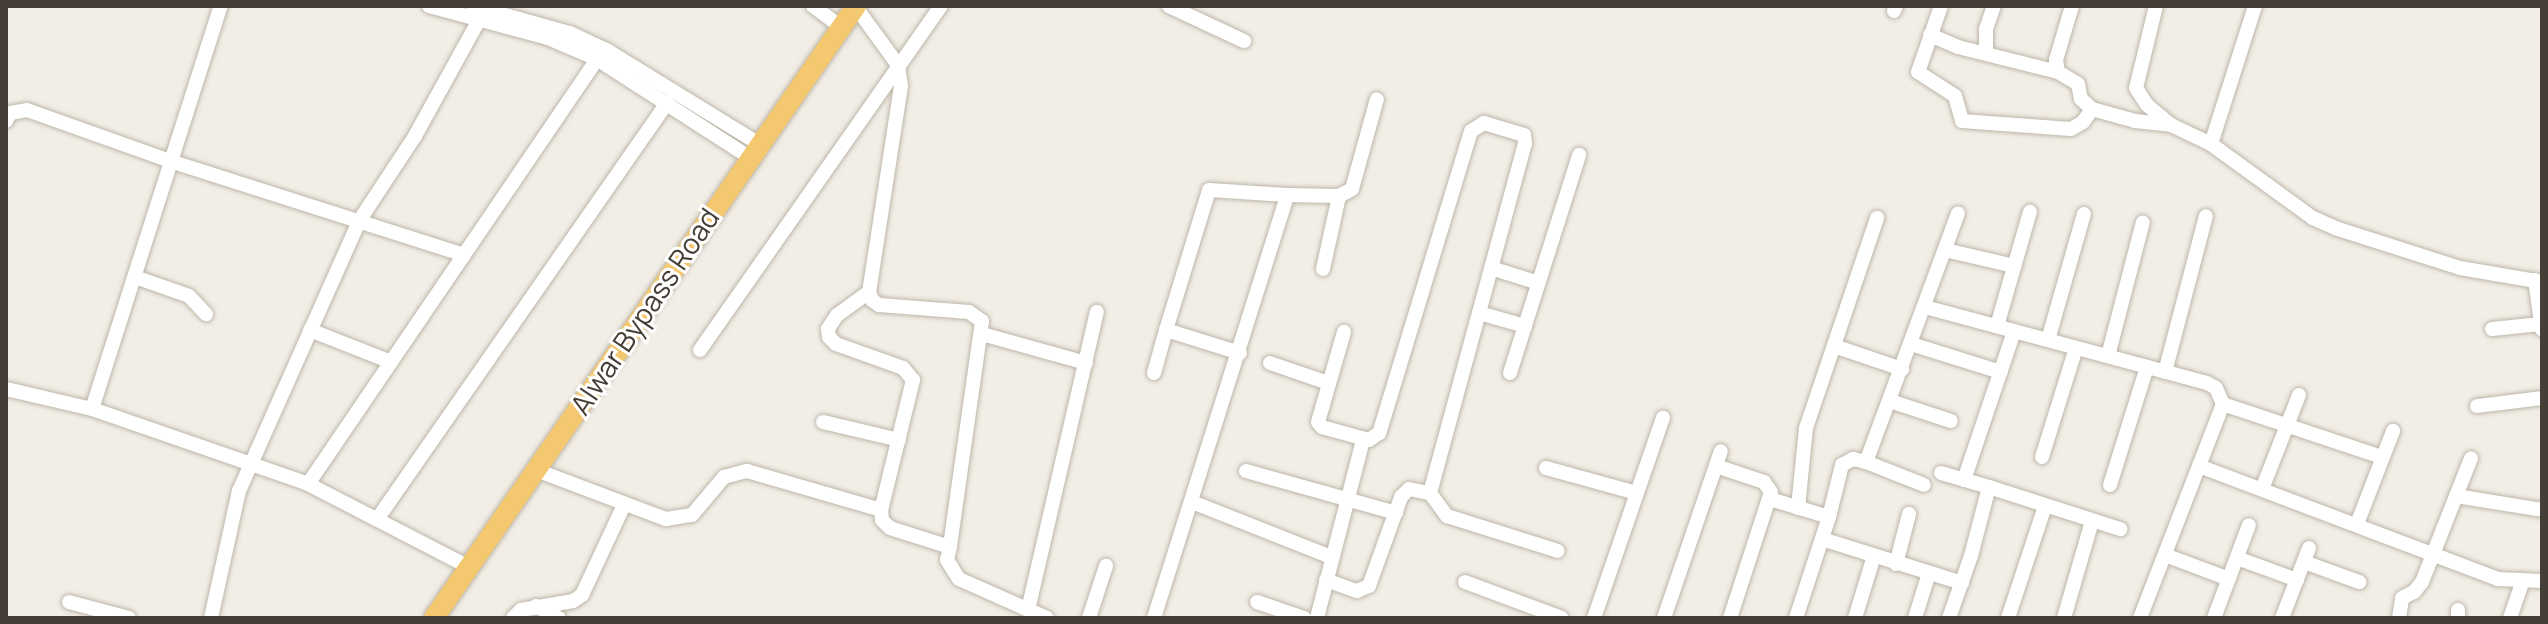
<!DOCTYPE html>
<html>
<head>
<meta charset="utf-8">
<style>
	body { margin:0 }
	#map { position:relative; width:2548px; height:624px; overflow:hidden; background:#f2eee6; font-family:Manrope,sans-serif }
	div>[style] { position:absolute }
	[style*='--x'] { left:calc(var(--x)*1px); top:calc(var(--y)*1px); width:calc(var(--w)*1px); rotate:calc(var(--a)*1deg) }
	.roads { filter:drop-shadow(0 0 2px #bdb6a9) drop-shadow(0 0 2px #bdb6a9) }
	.minor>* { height:14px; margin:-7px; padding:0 7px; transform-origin:7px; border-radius:7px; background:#fff }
	.highway>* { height:20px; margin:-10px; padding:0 10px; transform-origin:10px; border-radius:10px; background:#f4c86e }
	span { translate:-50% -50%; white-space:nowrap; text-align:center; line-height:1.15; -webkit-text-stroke:6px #fff; paint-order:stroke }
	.street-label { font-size:28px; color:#443e36 }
	.frame { position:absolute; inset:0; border:8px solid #443e36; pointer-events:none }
</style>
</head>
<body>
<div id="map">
	<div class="roads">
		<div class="minor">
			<i style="--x:429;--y:6;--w:123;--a:15.1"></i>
			<i style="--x:548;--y:38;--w:53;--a:23.2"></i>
			<i style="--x:597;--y:59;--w:181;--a:32.8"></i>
			<i style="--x:473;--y:6;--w:101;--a:15.6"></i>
			<i style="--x:570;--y:33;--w:42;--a:25.3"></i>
			<i style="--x:608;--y:51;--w:177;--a:31.6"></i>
			<i style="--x:813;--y:6;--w:34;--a:37"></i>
			<i style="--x:855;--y:6;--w:73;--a:53.9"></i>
			<i style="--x:898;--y:65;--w:21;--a:82"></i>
			<i style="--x:901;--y:86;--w:208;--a:98.8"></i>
			<i style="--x:869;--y:292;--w:9;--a:69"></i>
			<i style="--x:872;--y:300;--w:9;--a:36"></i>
			<i style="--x:879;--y:305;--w:90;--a:4.4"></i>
			<i style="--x:969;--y:312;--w:16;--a:35"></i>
			<i style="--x:982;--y:321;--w:228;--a:98.1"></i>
			<i style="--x:1169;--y:6;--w:83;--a:25"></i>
			<i style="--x:1941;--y:6;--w:70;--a:109.2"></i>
			<i style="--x:1918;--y:72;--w:44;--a:33"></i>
			<i style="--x:1955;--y:96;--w:26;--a:74"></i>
			<i style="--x:1962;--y:121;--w:109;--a:4.2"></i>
			<i style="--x:2071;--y:129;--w:14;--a:-30"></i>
			<i style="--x:2083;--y:122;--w:16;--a:-55"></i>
			<i style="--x:2072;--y:6;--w:56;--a:106.5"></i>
			<i style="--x:2056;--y:60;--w:12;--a:81"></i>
			<i style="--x:2058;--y:72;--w:23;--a:31"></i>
			<i style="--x:2078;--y:84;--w:15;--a:79"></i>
			<i style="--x:2081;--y:99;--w:15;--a:42"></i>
			<i style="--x:2092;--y:109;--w:45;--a:15.6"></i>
			<i style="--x:2135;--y:121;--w:36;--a:6"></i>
			<i style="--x:2156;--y:6;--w:84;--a:103.7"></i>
			<i style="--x:2136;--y:88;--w:20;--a:57"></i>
			<i style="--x:2147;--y:105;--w:31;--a:40"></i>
			<i style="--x:2171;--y:125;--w:44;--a:25.4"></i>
			<i style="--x:2211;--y:144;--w:126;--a:36"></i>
			<i style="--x:2313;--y:218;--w:24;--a:24"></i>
			<i style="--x:2335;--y:228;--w:131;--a:17.7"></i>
			<i style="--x:2460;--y:268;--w:83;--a:9.7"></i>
			<i style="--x:1894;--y:11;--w:5;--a:-68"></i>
			<i style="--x:1930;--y:35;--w:30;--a:23"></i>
			<i style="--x:1958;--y:47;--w:103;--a:14"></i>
			<i style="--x:1986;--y:53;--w:24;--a:-90"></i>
			<i style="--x:1986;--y:29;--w:24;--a:-71"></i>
			<i style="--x:6;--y:121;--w:9;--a:-63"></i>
			<i style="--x:10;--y:113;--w:17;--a:-10"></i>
			<i style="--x:27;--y:110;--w:155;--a:19.6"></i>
			<i style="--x:173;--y:162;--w:305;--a:17.7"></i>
			<i style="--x:2211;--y:144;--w:145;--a:-72.3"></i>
			<i style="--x:1945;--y:250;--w:71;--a:13.1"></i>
			<i style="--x:1491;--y:268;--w:50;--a:17.4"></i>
			<i style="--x:1323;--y:269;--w:75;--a:-77.6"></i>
			<i style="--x:135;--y:277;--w:57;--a:19.4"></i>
			<i style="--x:189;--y:296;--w:25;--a:47"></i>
			<i style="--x:2535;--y:280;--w:50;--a:82"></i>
			<i style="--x:869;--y:292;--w:39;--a:144"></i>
			<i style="--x:837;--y:315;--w:17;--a:123"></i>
			<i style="--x:828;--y:329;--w:8;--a:83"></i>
			<i style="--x:829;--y:337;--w:10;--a:45"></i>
			<i style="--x:836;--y:344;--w:71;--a:19.7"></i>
			<i style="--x:903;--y:368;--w:16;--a:50"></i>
			<i style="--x:913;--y:380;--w:134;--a:103.8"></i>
			<i style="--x:1925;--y:307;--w:292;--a:15.1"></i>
			<i style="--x:2207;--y:383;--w:10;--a:29"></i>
			<i style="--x:2216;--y:388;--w:17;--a:66"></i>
			<i style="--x:1479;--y:313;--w:48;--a:15.8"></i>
			<i style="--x:1997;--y:326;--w:119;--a:-73.9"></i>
			<i style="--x:2492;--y:329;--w:49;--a:-5.8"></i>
			<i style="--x:310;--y:330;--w:87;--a:21.6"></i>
			<i style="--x:982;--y:334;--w:108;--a:15.6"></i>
			<i style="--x:2048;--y:340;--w:131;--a:-74.1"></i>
			<i style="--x:1911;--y:344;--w:94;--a:17.3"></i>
			<i style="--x:1834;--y:346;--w:72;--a:18.7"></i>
			<i style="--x:700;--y:350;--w:420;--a:-55"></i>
			<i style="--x:1240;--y:353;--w:77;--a:-162.7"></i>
			<i style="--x:1166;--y:330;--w:146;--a:-72.9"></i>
			<i style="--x:1209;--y:190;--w:78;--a:3.7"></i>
			<i style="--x:2108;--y:356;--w:138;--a:-75.4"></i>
			<i style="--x:1270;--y:363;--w:61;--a:19"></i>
			<i style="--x:2165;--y:372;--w:161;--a:-75.3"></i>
			<i style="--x:1154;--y:373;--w:45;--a:-74.4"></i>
			<i style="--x:1510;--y:373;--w:229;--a:-72.4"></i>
			<i style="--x:6;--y:389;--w:88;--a:13.1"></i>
			<i style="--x:92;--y:409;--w:229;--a:19.1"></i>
			<i style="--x:308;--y:484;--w:181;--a:27.3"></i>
			<i style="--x:1890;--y:401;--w:64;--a:18.2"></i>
			<i style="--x:2477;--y:406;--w:65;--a:-7"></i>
			<i style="--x:92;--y:409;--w:423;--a:-72.3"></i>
			<i style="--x:823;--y:422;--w:78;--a:13.3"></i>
			<i style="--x:2042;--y:457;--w:114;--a:-72.7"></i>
			<i style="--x:1866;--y:462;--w:62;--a:21.6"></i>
			<i style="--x:1716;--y:466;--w:51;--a:18.4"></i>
			<i style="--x:1764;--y:482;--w:12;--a:55"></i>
			<i style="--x:1771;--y:492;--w:133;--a:108"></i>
			<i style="--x:2199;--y:466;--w:320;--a:20.7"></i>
			<i style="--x:2498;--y:579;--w:44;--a:2.6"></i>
			<i style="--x:1546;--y:468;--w:94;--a:15.4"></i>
			<i style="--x:536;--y:470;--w:139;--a:20.7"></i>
			<i style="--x:666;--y:519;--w:26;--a:-9"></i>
			<i style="--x:692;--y:515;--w:50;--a:-49.9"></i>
			<i style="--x:724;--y:477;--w:24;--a:-15"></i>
			<i style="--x:747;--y:471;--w:140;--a:16.2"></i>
			<i style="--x:881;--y:510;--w:10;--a:84"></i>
			<i style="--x:882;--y:520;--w:11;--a:45"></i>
			<i style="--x:890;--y:528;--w:63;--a:17.6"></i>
			<i style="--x:950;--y:547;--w:13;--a:103"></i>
			<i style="--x:947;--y:560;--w:22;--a:58"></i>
			<i style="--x:959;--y:579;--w:96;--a:23.9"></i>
			<i style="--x:1246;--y:471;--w:156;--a:15.6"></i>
			<i style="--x:1941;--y:473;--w:50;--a:16.3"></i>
			<i style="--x:1964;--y:480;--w:157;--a:-71.4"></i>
			<i style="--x:308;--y:484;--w:526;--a:-55.77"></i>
			<i style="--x:2110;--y:485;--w:124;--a:-72.6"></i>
			<i style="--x:2262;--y:489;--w:101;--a:-68.5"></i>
			<i style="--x:1430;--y:493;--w:29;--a:54"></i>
			<i style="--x:1447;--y:516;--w:116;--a:17.5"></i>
			<i style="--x:2456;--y:496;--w:87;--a:9.2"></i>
			<i style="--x:1770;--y:499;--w:62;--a:17"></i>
			<i style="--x:1192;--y:502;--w:149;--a:21.6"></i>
			<i style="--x:1798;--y:508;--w:80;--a:-84.3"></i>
			<i style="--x:1806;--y:428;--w:222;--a:-71.3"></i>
			<i style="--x:378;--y:518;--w:506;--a:-55.15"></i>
			<i style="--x:2357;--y:524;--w:100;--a:-68.8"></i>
			<i style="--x:1822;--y:539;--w:147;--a:17.4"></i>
			<i style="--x:2165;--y:555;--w:68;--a:20.6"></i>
			<i style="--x:2237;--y:558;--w:64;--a:20.1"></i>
			<i style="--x:2304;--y:562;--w:59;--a:20"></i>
			<i style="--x:1896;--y:564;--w:52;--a:-75.4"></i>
			<i style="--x:1326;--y:580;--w:33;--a:20"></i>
			<i style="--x:1357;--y:591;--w:13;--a:-23"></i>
			<i style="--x:1369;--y:586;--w:95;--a:-70.2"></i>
			<i style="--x:1401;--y:497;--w:11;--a:-45"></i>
			<i style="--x:1409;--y:489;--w:21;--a:11"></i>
			<i style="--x:1430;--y:493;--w:362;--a:-74.8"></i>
			<i style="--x:1525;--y:144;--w:9;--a:-96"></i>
			<i style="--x:1524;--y:135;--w:42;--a:-163.3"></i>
			<i style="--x:1484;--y:123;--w:15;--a:148"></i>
			<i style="--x:1471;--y:131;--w:316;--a:106.9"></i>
			<i style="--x:1379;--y:433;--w:12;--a:145"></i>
			<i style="--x:1369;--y:440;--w:49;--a:-164.5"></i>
			<i style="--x:1322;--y:427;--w:6;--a:-129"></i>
			<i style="--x:1318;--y:422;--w:94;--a:-73.9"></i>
			<i style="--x:1465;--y:582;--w:103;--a:20.4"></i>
			<i style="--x:69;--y:602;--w:62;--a:14.9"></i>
			<i style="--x:1257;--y:602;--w:50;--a:18.8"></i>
			<i style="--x:536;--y:606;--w:26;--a:28"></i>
			<i style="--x:1028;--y:610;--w:306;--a:-77"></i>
			<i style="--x:2458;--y:610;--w:8;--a:90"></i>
			<i style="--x:211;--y:618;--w:130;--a:-77.6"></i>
			<i style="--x:239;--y:491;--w:295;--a:-66"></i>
			<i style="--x:359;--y:221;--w:102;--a:-56.6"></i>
			<i style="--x:415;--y:136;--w:132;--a:-61.1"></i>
			<i style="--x:513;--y:618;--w:11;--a:-45"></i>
			<i style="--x:521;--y:610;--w:53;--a:-9.8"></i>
			<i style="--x:573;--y:601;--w:11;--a:-34"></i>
			<i style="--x:582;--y:595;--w:99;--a:-65"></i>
			<i style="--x:1089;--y:618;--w:55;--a:-71.9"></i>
			<i style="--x:1154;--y:618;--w:443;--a:-72.5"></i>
			<i style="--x:1287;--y:195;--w:52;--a:1.1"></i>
			<i style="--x:1339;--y:196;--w:15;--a:-28"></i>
			<i style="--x:1352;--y:189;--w:93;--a:-74.5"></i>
			<i style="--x:1317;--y:618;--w:184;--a:-75.5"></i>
			<i style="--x:1594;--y:618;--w:212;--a:-71"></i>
			<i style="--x:1664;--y:618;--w:176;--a:-71.2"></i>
			<i style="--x:1796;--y:618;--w:106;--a:-71.9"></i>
			<i style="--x:1829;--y:517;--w:54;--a:-76"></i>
			<i style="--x:1842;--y:465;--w:13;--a:-29"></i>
			<i style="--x:1853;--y:459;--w:13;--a:13"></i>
			<i style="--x:1866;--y:462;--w:265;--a:-69.7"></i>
			<i style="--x:1855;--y:618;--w:65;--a:-73"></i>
			<i style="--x:1915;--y:618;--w:47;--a:-72.7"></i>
			<i style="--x:1949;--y:618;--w:66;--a:-70.5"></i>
			<i style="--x:1971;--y:556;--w:71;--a:-75.4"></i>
			<i style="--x:1989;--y:487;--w:138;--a:17.8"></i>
			<i style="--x:2008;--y:618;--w:118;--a:-71.7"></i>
			<i style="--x:2064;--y:618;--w:101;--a:-73.9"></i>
			<i style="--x:2140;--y:618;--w:230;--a:-68.8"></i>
			<i style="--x:2223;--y:404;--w:167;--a:18.5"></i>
			<i style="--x:2214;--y:618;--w:99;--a:-69.4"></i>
			<i style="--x:2282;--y:618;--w:75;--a:-68.9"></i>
			<i style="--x:2399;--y:618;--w:20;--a:-81"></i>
			<i style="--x:2402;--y:598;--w:13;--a:-27"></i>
			<i style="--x:2414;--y:592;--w:13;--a:-51"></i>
			<i style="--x:2422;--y:582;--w:133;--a:-68.4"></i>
			<i style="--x:2510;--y:618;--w:40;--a:-71.1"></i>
		</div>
		<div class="highway">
			<i style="--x:434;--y:618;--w:743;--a:-55.41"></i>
		</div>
	</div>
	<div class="street-label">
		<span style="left:644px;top:311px;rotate:-56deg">Alwar Bypass Road</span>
	</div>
	<div class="frame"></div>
</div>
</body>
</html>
